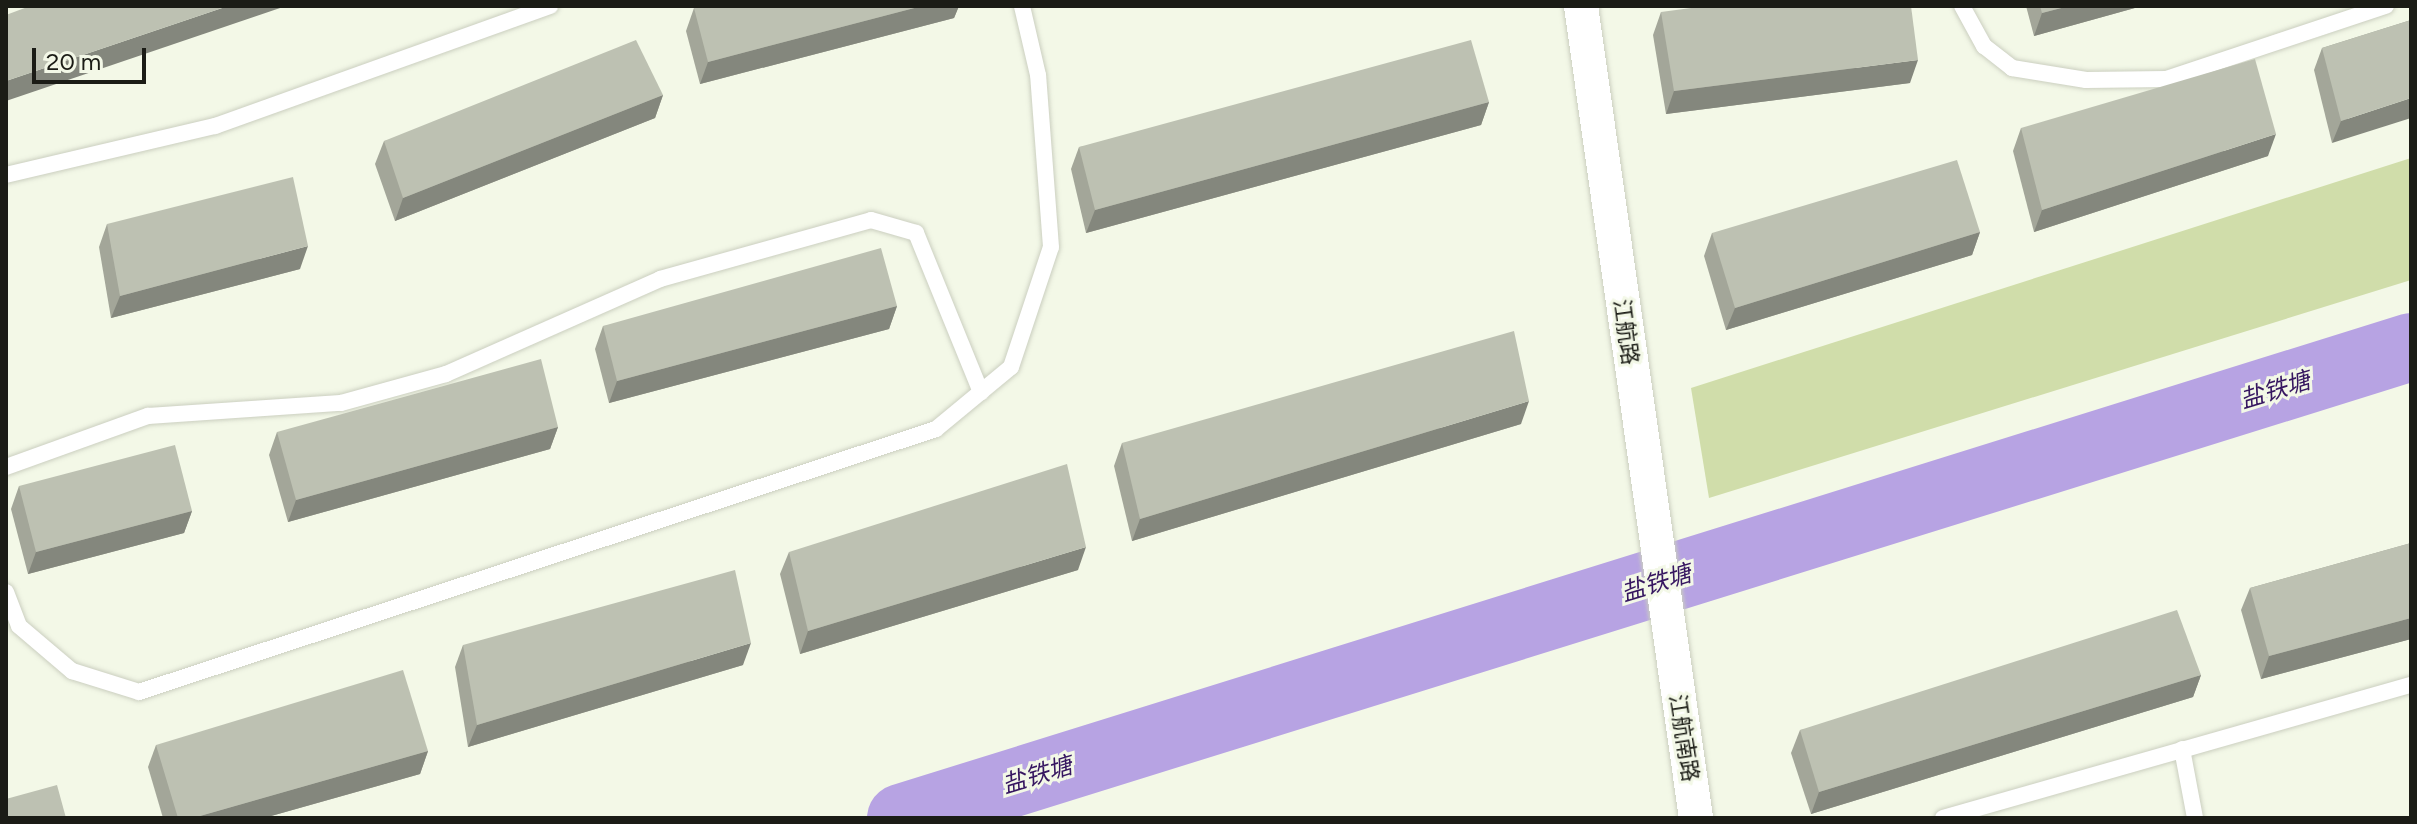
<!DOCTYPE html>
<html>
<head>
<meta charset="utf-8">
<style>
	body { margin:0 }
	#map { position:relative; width:2417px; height:824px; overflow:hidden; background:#f3f8e7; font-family:Figtree,"Noto Sans SC",sans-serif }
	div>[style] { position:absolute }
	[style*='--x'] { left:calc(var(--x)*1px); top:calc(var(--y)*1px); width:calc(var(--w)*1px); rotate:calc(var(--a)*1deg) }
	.green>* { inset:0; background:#d0ddaa }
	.river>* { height:68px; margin:-34px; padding:0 34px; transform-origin:34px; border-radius:34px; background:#b7a3e3 }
	.roads { filter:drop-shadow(0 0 2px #cbcfc0) drop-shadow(0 0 2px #cbcfc0) }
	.service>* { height:16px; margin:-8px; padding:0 8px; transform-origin:8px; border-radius:8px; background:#fff }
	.minor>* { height:34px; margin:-17px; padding:0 17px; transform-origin:17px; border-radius:17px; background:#fff }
	.wall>* { inset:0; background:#a3a699 }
	.shaded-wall>* { inset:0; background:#84877d }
	.building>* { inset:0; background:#bdc1b2 }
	span { translate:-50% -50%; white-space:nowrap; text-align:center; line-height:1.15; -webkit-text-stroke:6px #f3f8e7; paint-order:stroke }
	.street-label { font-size:22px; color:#1b1c16 }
	.water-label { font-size:24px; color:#361660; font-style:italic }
	.frame { position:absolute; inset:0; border:8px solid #1b1c16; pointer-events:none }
	.scale { position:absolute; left:32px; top:48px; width:114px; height:36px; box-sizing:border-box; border:4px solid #1b1c16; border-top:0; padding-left:10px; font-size:24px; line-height:28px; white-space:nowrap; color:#1b1c16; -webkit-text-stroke:6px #f3f8e7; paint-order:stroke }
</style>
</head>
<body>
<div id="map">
	<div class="green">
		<i style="clip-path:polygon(2411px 158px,2411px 280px,1709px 498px,1691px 388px)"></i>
	</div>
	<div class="river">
		<i style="--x:901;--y:818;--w:1582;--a:-17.32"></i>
	</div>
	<div class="roads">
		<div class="service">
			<i style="--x:1962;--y:6;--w:46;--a:61.2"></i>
			<i style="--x:1984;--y:46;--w:36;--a:38"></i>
			<i style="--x:2012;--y:68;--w:75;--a:9.2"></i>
			<i style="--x:2086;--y:80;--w:80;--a:-0.7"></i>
			<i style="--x:2166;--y:79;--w:232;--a:-18.4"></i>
			<i style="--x:6;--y:175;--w:215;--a:-13.2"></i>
			<i style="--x:215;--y:126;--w:356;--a:-19.7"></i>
			<i style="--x:6;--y:467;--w:151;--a:-19.8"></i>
			<i style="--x:148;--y:416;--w:193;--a:-3.9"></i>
			<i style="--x:341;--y:403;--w:109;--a:-15.4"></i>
			<i style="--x:446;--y:374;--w:234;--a:-23.9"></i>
			<i style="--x:660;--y:279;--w:219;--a:-15.6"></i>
			<i style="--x:871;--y:220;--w:47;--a:16.1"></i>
			<i style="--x:916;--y:233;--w:172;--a:67.8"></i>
			<i style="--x:6;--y:592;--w:36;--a:69"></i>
			<i style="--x:19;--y:626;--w:70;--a:40.3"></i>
			<i style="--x:72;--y:671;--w:70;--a:17.4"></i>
			<i style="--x:139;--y:692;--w:839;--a:-18.26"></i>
			<i style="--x:936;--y:429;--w:97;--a:-39.6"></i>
			<i style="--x:1011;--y:367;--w:126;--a:-71.6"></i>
			<i style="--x:1051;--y:247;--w:172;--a:-94.3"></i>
			<i style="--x:1038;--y:75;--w:71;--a:-103.1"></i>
			<i style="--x:2182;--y:749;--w:70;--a:79.3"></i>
			<i style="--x:1943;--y:818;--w:487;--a:-15.9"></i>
		</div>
		<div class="minor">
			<i style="--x:1581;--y:6;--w:820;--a:81.94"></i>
		</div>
	</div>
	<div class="wall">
		<i style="clip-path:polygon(702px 6px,959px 6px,954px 18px,700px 84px,686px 31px,694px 8px)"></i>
		<i style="clip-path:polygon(2026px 6px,2142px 6px,2034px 36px)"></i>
		<i style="clip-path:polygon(1661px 12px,1910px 83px,1666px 114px,1653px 35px)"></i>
		<i style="clip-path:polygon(2411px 20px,2332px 143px,2314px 70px,2322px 48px)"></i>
		<i style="clip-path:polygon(663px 95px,655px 118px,395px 221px,375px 164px,384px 141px)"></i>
		<i style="clip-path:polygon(1489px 102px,1481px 125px,1086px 233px,1071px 169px,1079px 147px)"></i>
		<i style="clip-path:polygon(2021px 128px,2268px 156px,2034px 232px,2013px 151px)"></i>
		<i style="clip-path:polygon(107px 224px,300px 269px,111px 318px,99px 247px)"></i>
		<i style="clip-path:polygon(1980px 232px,1972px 255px,1726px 330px,1704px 256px,1712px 233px)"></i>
		<i style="clip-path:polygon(897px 306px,889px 329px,609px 403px,595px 349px,603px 326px)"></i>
		<i style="clip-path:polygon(1521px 424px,1132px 541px,1114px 466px,1122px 443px)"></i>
		<i style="clip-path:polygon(558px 427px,550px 449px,288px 522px,269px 455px,277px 432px)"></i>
		<i style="clip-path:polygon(19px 486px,192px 511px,184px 533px,28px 574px,11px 509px)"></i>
		<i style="clip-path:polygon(2411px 543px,2411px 639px,2261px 679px,2241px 610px,2250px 588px)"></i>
		<i style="clip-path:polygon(789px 552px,1078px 570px,800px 654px,780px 574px)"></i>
		<i style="clip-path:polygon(463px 645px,743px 665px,468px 747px,455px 667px)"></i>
		<i style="clip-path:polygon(2201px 675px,2193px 697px,1811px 814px,1791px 753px,1800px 730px)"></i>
		<i style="clip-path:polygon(156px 745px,428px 751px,420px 774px,264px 818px,163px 818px,148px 767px)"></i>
	</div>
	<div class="shaded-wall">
		<i style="clip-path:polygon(228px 6px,286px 6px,6px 101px,6px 81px)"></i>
		<i style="clip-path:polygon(922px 6px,959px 6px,954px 18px,700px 84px,708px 62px)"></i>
		<i style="clip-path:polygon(2069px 6px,2142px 6px,2034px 36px,2042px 13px)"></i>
		<i style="clip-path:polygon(1918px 60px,1910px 83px,1666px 114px,1674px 91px)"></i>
		<i style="clip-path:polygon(663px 95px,655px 118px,395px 221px,403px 198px)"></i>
		<i style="clip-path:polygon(2411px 98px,2411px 118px,2332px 143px,2341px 121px)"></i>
		<i style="clip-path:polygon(1489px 102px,1481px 125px,1086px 233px,1095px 210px)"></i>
		<i style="clip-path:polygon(2276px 134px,2268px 156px,2034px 232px,2042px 210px)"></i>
		<i style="clip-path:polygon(1980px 232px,1972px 255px,1726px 330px,1735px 308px)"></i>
		<i style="clip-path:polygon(308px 246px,300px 269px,111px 318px,120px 296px)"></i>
		<i style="clip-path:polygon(897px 306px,889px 329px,609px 403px,617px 381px)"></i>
		<i style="clip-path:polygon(1529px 401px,1521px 424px,1132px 541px,1140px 519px)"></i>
		<i style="clip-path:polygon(558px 427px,550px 449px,288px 522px,296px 500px)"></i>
		<i style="clip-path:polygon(192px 511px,184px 533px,28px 574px,36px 552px)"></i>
		<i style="clip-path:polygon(1086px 547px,1078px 570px,800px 654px,808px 631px)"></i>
		<i style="clip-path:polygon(2411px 618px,2411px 639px,2261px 679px,2269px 656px)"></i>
		<i style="clip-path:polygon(751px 643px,743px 665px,468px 747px,477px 725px)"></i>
		<i style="clip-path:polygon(2201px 675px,2193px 697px,1811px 814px,1819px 792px)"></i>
		<i style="clip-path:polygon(428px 751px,420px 774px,264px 818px,193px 818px)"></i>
	</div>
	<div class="building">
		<i style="clip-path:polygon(30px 6px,228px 6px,6px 81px,6px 15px)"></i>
		<i style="clip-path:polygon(702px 6px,922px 6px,708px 62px,694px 8px)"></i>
		<i style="clip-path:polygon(1706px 6px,1911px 6px,1918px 60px,1674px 91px,1661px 12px)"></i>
		<i style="clip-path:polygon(2040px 6px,2069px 6px,2042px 13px)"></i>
		<i style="clip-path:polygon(2411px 20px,2411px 98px,2341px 121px,2322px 48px)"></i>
		<i style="clip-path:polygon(636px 40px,663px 95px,403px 198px,384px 141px)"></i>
		<i style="clip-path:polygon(1471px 40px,1489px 102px,1095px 210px,1079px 147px)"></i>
		<i style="clip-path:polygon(2255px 59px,2276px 134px,2042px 210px,2021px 128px)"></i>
		<i style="clip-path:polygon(1957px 160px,1980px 232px,1735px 308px,1712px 233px)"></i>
		<i style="clip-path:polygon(293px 177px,308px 246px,120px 296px,107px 224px)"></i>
		<i style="clip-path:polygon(881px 248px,897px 306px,617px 381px,603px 326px)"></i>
		<i style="clip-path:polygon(1514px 331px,1529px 401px,1140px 519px,1122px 443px)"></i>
		<i style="clip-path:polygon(541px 359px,558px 427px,296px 500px,277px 432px)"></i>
		<i style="clip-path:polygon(175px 445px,192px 511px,36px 552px,19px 486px)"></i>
		<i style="clip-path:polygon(1067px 464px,1086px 547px,808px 631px,789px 552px)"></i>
		<i style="clip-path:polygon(2411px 543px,2411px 618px,2269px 656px,2250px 588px)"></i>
		<i style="clip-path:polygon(735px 570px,751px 643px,477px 725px,463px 645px)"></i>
		<i style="clip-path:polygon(2177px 610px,2201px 675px,1819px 792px,1800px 730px)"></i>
		<i style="clip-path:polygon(403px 670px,428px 751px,193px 818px,178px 818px,156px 745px)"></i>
		<i style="clip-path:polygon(57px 785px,66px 818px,6px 818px,6px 799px)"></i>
	</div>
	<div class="street-label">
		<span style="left:1626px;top:332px;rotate:82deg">江航路</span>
		<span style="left:1684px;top:738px;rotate:81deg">江航南路</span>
	</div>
	<div class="water-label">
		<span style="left:2275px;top:390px;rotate:-17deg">盐铁塘</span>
		<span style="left:1656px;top:583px;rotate:-17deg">盐铁塘</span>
		<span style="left:1037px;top:775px;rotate:-17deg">盐铁塘</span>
	</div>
	<div class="frame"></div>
	<div class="scale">20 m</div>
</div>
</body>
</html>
